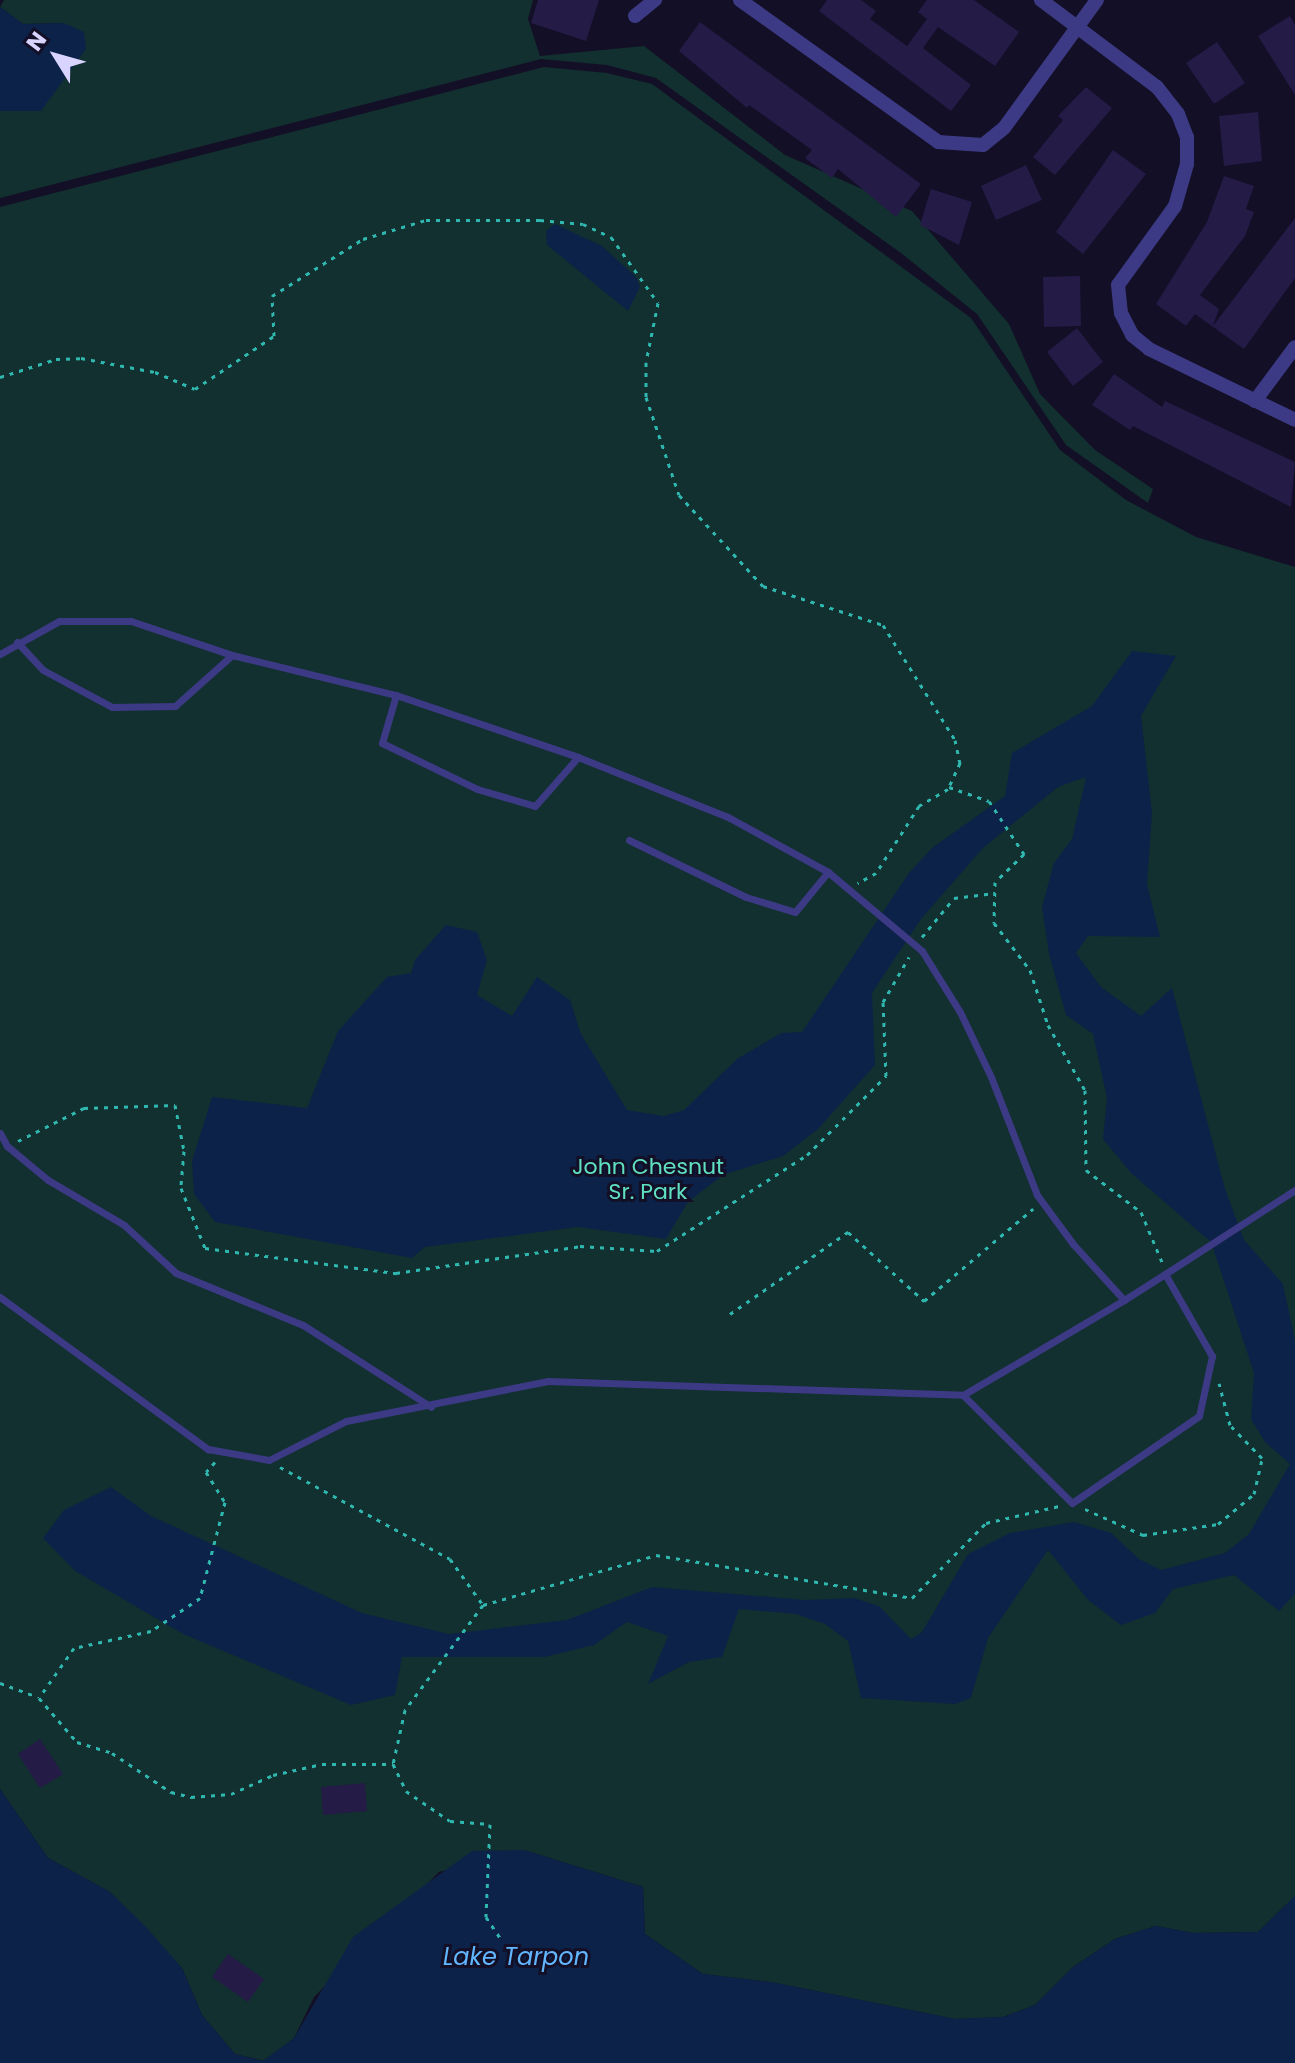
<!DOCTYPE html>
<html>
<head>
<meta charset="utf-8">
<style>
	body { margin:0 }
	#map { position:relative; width:1295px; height:2063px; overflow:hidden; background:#130f26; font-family:Poppins,sans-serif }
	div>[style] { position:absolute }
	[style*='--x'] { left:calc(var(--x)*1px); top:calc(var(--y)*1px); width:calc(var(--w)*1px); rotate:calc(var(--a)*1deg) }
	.green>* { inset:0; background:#12302f }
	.water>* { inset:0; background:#0c2248 }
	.building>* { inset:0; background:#241b47 }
	.path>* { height:3px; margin-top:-1.5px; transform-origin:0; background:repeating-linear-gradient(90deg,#2fb8b0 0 4px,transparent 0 10px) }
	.service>* { height:7px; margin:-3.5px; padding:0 3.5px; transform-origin:3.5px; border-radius:3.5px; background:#3d3a85 }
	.minor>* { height:14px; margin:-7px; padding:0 7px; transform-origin:7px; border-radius:7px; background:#3d3a85 }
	span { translate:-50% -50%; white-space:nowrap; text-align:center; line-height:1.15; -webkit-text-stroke:6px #130f26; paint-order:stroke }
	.park-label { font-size:22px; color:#5fe0c0 }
	.water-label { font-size:24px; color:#62b6ff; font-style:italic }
	.north { position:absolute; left:16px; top:16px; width:80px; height:80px; -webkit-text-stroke:6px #130f26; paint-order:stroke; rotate:307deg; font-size:22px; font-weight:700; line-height:32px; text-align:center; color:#d9d4ff }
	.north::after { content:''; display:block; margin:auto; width:28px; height:36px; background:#d9d4ff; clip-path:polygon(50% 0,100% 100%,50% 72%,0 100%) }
</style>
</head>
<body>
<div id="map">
	<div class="green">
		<i style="clip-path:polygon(4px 0,533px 0,528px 19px,540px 56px,644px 46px,785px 155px,912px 211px,1009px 324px,1040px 394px,1095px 450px,1153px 489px,1148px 503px,1066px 445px,977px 314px,901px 253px,656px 78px,607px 65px,541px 59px,0 198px,0 111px,41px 111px,64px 23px,23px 24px,0 7px)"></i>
		<i style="clip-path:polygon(544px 67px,607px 73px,652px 84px,971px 318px,1060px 450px,1126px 500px,1196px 537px,1295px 567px,1295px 1896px,1258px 1932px,1193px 1933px,1156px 1926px,1115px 1939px,1073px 1967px,1035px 2005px,1003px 2017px,955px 2019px,771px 1982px,703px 1974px,645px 1934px,643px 1887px,524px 1850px,439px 1872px,314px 1997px,294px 2038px,264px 2061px,235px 2054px,202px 2015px,182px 1968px,110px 1892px,48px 1858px,0 1789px,0 207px)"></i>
	</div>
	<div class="water">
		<i style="clip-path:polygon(0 7px,23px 24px,64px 23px,84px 32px,86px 49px,41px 111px,0 111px)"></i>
		<i style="clip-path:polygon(555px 224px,602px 246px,636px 277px,640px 287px,628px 311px,547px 245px,546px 231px)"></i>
		<i style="clip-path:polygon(1132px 651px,1176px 656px,1141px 716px,1152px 813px,1147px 884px,1160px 937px,1088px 936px,1076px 953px,1101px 987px,1141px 1016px,1172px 988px,1225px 1189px,1244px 1240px,1283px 1284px,1295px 1341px,1295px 1594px,1279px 1611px,1234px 1575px,1173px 1589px,1155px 1613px,1121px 1625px,1088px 1600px,1048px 1550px,988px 1638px,971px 1698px,955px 1704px,861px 1698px,848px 1641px,825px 1624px,796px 1614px,739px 1609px,722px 1657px,689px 1662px,648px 1684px,668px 1636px,627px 1622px,594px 1645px,545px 1657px,402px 1657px,395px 1695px,351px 1705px,183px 1634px,75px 1571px,43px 1538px,64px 1510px,111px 1487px,151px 1516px,362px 1613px,449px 1634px,567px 1620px,652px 1587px,806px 1600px,854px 1598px,879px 1606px,911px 1639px,922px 1632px,968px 1554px,1010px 1533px,1074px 1522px,1111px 1533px,1139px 1559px,1161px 1570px,1225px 1553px,1249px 1534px,1290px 1464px,1265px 1442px,1251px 1419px,1254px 1373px,1211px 1242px,1131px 1173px,1103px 1139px,1107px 1098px,1093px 1034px,1066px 1015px,1049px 954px,1042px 907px,1054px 863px,1072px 839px,1086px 777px,1058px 787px,983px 848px,921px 919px,872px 993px,875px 1065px,818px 1129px,783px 1156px,723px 1175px,688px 1202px,666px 1239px,578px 1227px,425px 1247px,412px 1258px,215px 1222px,194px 1194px,192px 1161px,212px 1097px,307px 1108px,338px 1031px,387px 977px,411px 973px,415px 960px,446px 925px,477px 932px,487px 960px,477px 995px,512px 1016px,537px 977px,570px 1000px,581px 1034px,627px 1110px,664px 1116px,684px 1110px,737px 1059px,781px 1033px,802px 1032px,909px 873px,932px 848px,1005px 796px,1012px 753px,1092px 706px)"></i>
		<i style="clip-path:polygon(0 1789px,48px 1858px,110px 1892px,146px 1927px,182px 1968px,202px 2015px,235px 2054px,263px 2061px,294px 2038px,353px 1937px,472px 1851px,524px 1850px,643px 1887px,645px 1934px,703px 1974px,771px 1982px,955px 2019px,1003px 2017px,1035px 2005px,1073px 1967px,1115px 1939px,1156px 1926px,1193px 1933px,1258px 1932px,1295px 1896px,1295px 2063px,0 2063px)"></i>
	</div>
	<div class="building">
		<i style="clip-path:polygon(538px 0,599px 0,586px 41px,531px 23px)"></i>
		<i style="clip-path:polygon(827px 0,861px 0,876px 11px,870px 19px,907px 46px,927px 19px,918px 12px,927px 0,974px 0,1019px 32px,995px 66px,938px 27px,923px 48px,971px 85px,951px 111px,819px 11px)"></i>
		<i style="clip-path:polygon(1290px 16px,1295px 25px,1295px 95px,1258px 36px)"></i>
		<i style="clip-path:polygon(700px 22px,921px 184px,896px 217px,838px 169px,832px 178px,805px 158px,812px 150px,749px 105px,747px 108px,679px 51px)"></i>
		<i style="clip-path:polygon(1217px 42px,1245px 83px,1214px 104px,1186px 63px)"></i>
		<i style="clip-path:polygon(1086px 87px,1112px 108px,1055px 175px,1033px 157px,1063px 120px,1058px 116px)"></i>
		<i style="clip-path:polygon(1258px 112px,1262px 161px,1224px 166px,1219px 116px)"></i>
		<i style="clip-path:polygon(1113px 150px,1146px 174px,1083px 254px,1056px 232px)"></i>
		<i style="clip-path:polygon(1026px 165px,1042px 200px,996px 220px,981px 186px)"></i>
		<i style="clip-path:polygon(1224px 176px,1254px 186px,1246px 209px,1254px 212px,1245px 236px,1200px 295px,1219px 309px,1213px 326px,1295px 218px,1295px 278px,1244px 349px,1195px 314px,1186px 326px,1156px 304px,1207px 222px)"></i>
		<i style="clip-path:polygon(931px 189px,972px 202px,959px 245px,920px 225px)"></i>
		<i style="clip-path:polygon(1080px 276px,1081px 326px,1044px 327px,1043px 277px)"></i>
		<i style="clip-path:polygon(1077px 328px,1103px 362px,1073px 386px,1047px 352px)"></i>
		<i style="clip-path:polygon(1114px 374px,1162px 407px,1165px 401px,1295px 462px,1291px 507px,1133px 426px,1130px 430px,1092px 405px)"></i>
		<i style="clip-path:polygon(40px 1739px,63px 1774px,40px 1788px,18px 1754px)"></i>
		<i style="clip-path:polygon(365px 1783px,367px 1811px,323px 1815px,321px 1787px)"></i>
		<i style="clip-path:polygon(228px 1954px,264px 1979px,248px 2002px,212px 1977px)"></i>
	</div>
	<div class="path">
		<i style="--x:0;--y:377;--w:59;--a:-17.8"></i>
		<i style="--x:56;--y:359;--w:25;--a:-2"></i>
		<i style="--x:81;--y:358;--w:75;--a:10.7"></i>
		<i style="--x:155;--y:372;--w:43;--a:23"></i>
		<i style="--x:195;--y:389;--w:95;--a:-33.9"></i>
		<i style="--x:274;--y:336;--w:40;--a:-92.9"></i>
		<i style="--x:272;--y:296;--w:107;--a:-32.1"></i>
		<i style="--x:363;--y:239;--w:66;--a:-16.8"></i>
		<i style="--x:426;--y:220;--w:114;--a:0"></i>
		<i style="--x:540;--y:220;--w:43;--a:5.3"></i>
		<i style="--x:583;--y:224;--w:31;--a:25"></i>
		<i style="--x:611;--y:237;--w:81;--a:54.5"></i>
		<i style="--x:658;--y:303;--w:60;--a:101.5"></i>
		<i style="--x:646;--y:362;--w:35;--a:90"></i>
		<i style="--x:646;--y:397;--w:103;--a:71.4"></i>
		<i style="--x:679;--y:495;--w:124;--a:47.3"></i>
		<i style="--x:763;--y:586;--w:126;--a:18"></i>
		<i style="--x:883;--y:625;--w:136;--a:57.9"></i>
		<i style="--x:955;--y:740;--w:24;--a:78"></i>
		<i style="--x:960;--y:763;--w:29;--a:115"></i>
		<i style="--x:948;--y:789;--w:34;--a:150"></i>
		<i style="--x:919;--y:806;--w:80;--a:122.7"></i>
		<i style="--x:876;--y:873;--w:21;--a:151"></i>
		<i style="--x:949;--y:787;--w:42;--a:19.3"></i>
		<i style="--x:989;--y:801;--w:64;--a:56.6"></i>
		<i style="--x:1024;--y:854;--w:40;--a:136"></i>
		<i style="--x:995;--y:882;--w:41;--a:91.4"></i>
		<i style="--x:994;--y:923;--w:59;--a:52.5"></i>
		<i style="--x:1030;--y:970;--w:58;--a:71.9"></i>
		<i style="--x:1048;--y:1025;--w:75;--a:60.4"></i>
		<i style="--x:1085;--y:1090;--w:80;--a:89.3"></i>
		<i style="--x:1086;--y:1170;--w:69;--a:37.4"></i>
		<i style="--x:1141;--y:1212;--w:54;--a:67.2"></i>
		<i style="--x:922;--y:937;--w:50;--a:-50.6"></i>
		<i style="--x:954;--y:898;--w:41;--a:-7"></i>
		<i style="--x:18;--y:1141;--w:74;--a:-26.6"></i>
		<i style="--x:84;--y:1108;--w:91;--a:-1.9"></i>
		<i style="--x:175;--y:1105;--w:47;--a:78.9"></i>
		<i style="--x:184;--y:1151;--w:37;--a:95"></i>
		<i style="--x:181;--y:1188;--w:65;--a:68.2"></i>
		<i style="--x:205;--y:1248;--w:193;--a:7.5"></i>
		<i style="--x:396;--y:1273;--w:186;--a:-8.3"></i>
		<i style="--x:580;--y:1246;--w:77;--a:3.7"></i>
		<i style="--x:657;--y:1251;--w:178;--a:-32.6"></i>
		<i style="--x:807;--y:1155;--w:112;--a:-45"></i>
		<i style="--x:886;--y:1076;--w:74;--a:-92.3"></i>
		<i style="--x:883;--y:1002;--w:52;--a:-60"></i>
		<i style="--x:730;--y:1314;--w:144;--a:-34.8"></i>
		<i style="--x:848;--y:1232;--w:103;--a:42.2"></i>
		<i style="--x:924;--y:1301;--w:143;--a:-40.2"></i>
		<i style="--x:215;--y:1462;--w:13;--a:132"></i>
		<i style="--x:206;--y:1472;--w:36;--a:58"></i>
		<i style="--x:225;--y:1502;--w:99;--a:104.6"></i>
		<i style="--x:200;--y:1598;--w:59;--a:146"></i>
		<i style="--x:151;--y:1631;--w:79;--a:167.6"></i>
		<i style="--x:74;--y:1648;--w:61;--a:125"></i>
		<i style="--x:39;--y:1698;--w:58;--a:49.2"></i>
		<i style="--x:77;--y:1742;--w:37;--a:17"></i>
		<i style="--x:112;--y:1753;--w:71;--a:33.5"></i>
		<i style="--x:171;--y:1792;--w:21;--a:14"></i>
		<i style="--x:191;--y:1797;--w:40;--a:-4.3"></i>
		<i style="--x:231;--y:1794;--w:46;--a:-24.3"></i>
		<i style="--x:273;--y:1775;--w:50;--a:-12.7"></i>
		<i style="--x:322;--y:1764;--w:71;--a:0"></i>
		<i style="--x:393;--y:1764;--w:30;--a:64"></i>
		<i style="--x:406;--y:1791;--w:53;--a:34.3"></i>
		<i style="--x:450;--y:1821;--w:40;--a:4.3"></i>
		<i style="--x:490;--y:1824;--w:93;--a:92.5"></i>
		<i style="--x:486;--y:1917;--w:27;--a:56"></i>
		<i style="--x:280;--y:1467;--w:193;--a:28.4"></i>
		<i style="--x:450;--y:1559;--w:57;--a:54.3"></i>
		<i style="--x:483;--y:1605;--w:131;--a:126.6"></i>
		<i style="--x:405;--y:1710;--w:55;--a:102.5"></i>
		<i style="--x:1085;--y:1509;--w:64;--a:24.1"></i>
		<i style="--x:1143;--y:1535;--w:76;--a:-8.3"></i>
		<i style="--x:1218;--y:1524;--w:47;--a:-39.8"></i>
		<i style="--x:1254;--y:1494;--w:37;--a:-77"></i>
		<i style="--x:1262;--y:1458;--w:46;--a:-134.1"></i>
		<i style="--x:1230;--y:1425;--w:43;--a:-104.7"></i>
		<i style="--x:483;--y:1605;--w:180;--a:-16.1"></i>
		<i style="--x:656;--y:1555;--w:260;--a:9.5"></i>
		<i style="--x:912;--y:1598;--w:105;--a:-45.4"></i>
		<i style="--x:986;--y:1523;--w:75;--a:-13.1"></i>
		<i style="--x:0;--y:1683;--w:40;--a:20.2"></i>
	</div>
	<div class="service">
		<i style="--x:17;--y:642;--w:38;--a:47"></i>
		<i style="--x:43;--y:670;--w:78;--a:28.2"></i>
		<i style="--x:112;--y:707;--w:63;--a:-0.9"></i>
		<i style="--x:175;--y:706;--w:76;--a:-41.8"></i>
		<i style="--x:0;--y:654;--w:68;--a:-29.2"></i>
		<i style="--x:59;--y:621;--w:72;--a:0"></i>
		<i style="--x:131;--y:621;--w:107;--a:18.6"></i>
		<i style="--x:232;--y:655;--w:169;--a:13.7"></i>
		<i style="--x:396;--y:695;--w:192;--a:18.8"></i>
		<i style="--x:578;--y:757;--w:162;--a:21.8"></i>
		<i style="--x:728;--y:817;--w:114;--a:28.8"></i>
		<i style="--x:828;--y:872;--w:123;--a:40"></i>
		<i style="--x:922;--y:951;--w:72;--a:58.1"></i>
		<i style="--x:960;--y:1012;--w:72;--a:64.5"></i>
		<i style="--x:991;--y:1077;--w:127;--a:68.7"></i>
		<i style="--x:1037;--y:1195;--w:61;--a:53.7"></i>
		<i style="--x:1073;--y:1244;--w:76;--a:47.7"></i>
		<i style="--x:1124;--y:1300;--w:49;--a:-32.4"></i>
		<i style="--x:1165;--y:1274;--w:95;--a:60.2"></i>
		<i style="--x:1212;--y:1356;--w:61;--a:102.2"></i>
		<i style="--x:1199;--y:1416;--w:154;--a:145.6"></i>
		<i style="--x:1072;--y:1503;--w:153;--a:-135.3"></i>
		<i style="--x:396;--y:695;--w:50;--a:106.3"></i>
		<i style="--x:382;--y:743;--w:106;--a:25.8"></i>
		<i style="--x:477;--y:789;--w:60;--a:16.3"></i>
		<i style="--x:535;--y:806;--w:65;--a:-48.7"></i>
		<i style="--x:629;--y:840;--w:130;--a:26"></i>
		<i style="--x:746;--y:897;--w:51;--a:17"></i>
		<i style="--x:795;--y:912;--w:52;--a:-50.5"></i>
		<i style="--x:0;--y:1133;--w:15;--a:62"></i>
		<i style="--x:7;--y:1146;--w:53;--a:39.7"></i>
		<i style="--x:48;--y:1180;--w:88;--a:30.6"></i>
		<i style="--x:124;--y:1225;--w:71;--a:42.7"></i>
		<i style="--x:176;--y:1273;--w:137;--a:22.3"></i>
		<i style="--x:303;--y:1325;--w:152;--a:32.6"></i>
		<i style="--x:1165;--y:1274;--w:155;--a:-32.9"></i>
		<i style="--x:0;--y:1297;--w:258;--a:36.2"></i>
		<i style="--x:208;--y:1449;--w:62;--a:10.2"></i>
		<i style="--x:269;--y:1460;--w:86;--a:-26.9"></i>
		<i style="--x:346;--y:1421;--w:206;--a:-11.2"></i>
		<i style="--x:548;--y:1381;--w:415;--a:1.9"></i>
		<i style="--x:963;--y:1395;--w:187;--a:-30.5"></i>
	</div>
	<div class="minor">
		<i style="--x:740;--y:0;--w:244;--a:35.6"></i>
		<i style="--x:938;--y:142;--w:45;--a:3.8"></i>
		<i style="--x:983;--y:145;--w:27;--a:-39"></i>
		<i style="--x:1004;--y:128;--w:158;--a:-54"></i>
		<i style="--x:1041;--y:0;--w:145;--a:36.9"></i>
		<i style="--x:1157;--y:87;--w:34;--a:52"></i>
		<i style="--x:1178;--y:114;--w:25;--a:69"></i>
		<i style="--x:1187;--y:137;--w:27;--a:90"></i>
		<i style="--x:1187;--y:164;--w:44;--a:105.9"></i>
		<i style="--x:1175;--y:206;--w:97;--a:125.8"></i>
		<i style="--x:1118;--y:285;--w:28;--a:84"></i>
		<i style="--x:1121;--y:313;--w:25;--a:63"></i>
		<i style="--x:1132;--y:335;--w:22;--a:39"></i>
		<i style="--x:1149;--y:349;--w:162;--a:25.9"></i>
		<i style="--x:635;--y:16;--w:26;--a:-39"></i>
		<i style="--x:1255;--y:401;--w:67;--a:-53.5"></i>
	</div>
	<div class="park-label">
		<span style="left:648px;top:1179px">John Chesnut<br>Sr. Park</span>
	</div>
	<div class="water-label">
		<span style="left:516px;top:1957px">Lake Tarpon</span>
	</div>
	<div class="north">N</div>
</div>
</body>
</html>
